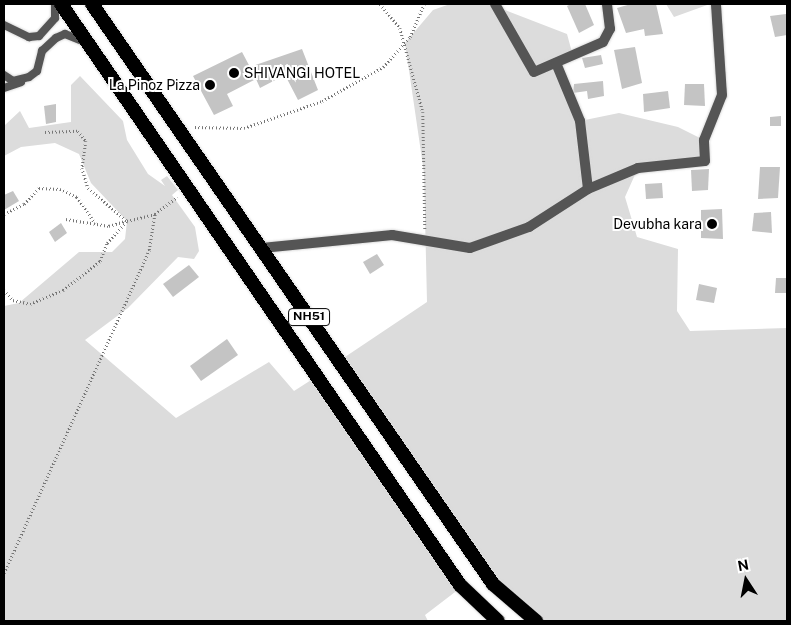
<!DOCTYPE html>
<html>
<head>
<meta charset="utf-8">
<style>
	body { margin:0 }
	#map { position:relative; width:791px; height:625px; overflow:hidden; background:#fff; font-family:"Public Sans",sans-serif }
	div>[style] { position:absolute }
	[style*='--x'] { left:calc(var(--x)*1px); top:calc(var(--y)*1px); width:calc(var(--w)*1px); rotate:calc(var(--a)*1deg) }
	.green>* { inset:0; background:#dcdcdc }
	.building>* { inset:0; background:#c4c4c4 }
	.path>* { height:2.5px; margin-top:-1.25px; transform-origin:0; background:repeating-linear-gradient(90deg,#777 0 1px,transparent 0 3.5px) }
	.roads { filter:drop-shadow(0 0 1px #dbdbdb) drop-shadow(0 0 1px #dbdbdb) }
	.service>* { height:8px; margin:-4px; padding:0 4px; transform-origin:4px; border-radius:4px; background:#555 }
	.minor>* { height:10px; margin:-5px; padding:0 5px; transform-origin:5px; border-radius:5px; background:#555 }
	.trunk>* { height:14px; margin:-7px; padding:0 7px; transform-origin:7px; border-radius:7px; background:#000 }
	.dots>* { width:14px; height:14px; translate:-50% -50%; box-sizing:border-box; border:2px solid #fff; border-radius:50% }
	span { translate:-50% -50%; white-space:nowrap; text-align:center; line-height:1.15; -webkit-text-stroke:4px #fff; paint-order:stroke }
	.shield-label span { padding:1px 4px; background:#fff; border:1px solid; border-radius:4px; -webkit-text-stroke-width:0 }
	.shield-label { font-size:12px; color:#000; font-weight:700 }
	.poi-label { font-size:14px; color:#000 }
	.left { translate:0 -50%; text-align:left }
	.right { translate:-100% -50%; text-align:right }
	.frame { position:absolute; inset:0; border:5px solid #000; pointer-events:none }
	.north { position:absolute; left:721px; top:555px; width:50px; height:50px; -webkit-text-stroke:4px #fff; paint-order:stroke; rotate:349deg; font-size:14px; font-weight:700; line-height:20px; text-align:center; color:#000 }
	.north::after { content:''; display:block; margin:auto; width:18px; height:22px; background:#000; clip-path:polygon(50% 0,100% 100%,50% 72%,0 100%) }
</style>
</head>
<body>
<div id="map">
	<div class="green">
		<i style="clip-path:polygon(450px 4px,489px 4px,567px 34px,573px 56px,556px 63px,580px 121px,619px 113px,678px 127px,704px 140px,705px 161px,638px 168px,625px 197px,637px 237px,678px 249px,677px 311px,690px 331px,787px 328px,787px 621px,537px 621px,459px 536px,339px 361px,427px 302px,424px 173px,405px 43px,433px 10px)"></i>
		<i style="clip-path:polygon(666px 4px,710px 4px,674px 17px)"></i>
		<i style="clip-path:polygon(80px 76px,123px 121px,127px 140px,148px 174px,165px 186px,161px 180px,167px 176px,178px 190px,172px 195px,195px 227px,199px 251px,194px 259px,178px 257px,128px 308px,85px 340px,176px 418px,269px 362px,294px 391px,319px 375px,459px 589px,425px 615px,428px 621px,4px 621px,4px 306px,19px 303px,79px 252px,112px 252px,125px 239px,127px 221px,91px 183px,79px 154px,55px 143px,21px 147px,4px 156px,5px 125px,20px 111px,29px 128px,71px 122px,71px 85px)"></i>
	</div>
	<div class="building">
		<i style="clip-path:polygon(571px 4px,585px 4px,594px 25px,579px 33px,567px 6px)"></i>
		<i style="clip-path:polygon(631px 4px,656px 4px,663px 34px,645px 36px,644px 29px,626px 33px,617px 8px)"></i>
		<i style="clip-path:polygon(786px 14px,787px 35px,775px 37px,770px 16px)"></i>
		<i style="clip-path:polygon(635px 47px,642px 83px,622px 89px,614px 50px)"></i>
		<i style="clip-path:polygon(302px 49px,318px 90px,298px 100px,285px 75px,260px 88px,256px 79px,227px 94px,233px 106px,214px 115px,193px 76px,242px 52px,250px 67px)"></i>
		<i style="clip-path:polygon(601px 55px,603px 64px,585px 68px,582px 58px)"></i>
		<i style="clip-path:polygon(603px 81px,604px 96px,588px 99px,587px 91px,573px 93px,574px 84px)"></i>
		<i style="clip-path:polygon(685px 84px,704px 84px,705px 106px,684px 105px)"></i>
		<i style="clip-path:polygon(668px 91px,670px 108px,644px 112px,643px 94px)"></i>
		<i style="clip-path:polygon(56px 104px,56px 122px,46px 124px,44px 106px)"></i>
		<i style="clip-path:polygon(781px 116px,781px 126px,770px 126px,770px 117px)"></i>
		<i style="clip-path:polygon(760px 167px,780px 167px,778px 198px,758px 199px)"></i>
		<i style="clip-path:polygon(709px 169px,708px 190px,692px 191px,691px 170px)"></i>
		<i style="clip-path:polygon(662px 183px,663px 198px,646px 199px,645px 184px)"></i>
		<i style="clip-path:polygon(13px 191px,19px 201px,4px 210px,4px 195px)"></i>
		<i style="clip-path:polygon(722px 209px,723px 239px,701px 238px,701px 210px)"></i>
		<i style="clip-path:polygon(771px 212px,772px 233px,752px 231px,754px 213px)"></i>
		<i style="clip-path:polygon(61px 223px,67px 233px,55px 242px,49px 232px)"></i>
		<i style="clip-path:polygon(377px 254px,384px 265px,370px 274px,363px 262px)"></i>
		<i style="clip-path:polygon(189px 265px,199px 277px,173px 297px,163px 284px)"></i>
		<i style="clip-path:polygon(776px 278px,787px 278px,787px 293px,775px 293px)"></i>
		<i style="clip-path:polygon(699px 284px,717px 288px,714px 303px,696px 300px)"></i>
		<i style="clip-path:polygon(227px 339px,238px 355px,201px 381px,190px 366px)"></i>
	</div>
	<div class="path">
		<i style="--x:380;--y:4;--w:31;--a:50"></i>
		<i style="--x:400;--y:28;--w:87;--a:74.7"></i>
		<i style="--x:423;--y:112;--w:118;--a:89"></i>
		<i style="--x:195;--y:127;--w:49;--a:1.2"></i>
		<i style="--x:244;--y:128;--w:83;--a:-19.1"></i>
		<i style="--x:322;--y:101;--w:70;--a:-29.1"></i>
		<i style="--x:383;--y:67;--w:40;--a:-48"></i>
		<i style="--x:410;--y:37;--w:36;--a:-67"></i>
		<i style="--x:45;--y:132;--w:33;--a:-2"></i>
		<i style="--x:78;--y:131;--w:13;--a:51"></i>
		<i style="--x:86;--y:141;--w:27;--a:98"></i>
		<i style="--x:82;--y:168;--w:21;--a:73"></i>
		<i style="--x:88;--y:188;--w:51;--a:40.2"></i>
		<i style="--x:4;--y:214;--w:22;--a:-27"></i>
		<i style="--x:24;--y:204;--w:22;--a:-47"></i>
		<i style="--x:39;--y:188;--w:21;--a:3"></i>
		<i style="--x:60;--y:189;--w:19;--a:25"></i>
		<i style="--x:77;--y:197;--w:32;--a:55"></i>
		<i style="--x:66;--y:219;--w:44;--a:9.2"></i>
		<i style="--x:109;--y:226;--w:17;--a:-17"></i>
		<i style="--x:4;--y:290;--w:13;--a:48"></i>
		<i style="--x:13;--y:300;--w:17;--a:13"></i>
		<i style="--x:30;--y:304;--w:36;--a:-23"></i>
		<i style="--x:63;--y:290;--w:47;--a:-38.1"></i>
		<i style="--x:100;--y:261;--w:19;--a:-69"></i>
		<i style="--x:107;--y:243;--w:30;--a:-48"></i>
		<i style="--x:127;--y:221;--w:29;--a:-14"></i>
		<i style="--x:4;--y:573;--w:354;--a:-65.8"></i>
		<i style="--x:149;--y:250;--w:36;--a:-81"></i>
		<i style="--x:155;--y:214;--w:28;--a:-38"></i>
	</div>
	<div class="roads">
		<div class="service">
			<i style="--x:4;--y:25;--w:28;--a:26"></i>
			<i style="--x:29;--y:37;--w:10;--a:-6"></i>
			<i style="--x:39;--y:36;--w:24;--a:-48"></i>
			<i style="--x:55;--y:18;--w:14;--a:-90"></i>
			<i style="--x:4;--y:75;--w:11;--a:34"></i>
			<i style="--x:13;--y:81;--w:16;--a:-14"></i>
			<i style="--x:29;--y:77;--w:10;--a:-37"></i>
			<i style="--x:37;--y:71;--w:21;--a:-76"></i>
			<i style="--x:42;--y:51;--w:19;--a:-43"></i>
			<i style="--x:56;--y:38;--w:10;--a:-24"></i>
			<i style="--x:65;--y:34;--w:16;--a:22"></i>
			<i style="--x:4;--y:88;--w:18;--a:-19"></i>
		</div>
		<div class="minor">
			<i style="--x:495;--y:4;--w:78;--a:60.2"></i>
			<i style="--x:534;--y:72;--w:75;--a:-23.5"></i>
			<i style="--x:603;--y:42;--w:15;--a:-62"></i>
			<i style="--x:610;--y:29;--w:25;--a:-97"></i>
			<i style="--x:556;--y:63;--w:63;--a:67.5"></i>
			<i style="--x:580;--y:121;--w:68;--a:83.3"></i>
			<i style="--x:262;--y:248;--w:131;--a:-5.7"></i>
			<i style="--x:392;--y:235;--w:79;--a:9.5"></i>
			<i style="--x:470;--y:248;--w:63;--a:-19.6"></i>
			<i style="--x:529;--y:227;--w:70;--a:-32.8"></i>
			<i style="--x:588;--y:189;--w:54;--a:-22.8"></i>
			<i style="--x:638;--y:168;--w:67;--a:-6"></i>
			<i style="--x:705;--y:161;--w:21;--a:-93"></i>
			<i style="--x:704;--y:140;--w:48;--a:-68.2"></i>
			<i style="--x:722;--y:95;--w:91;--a:-93.8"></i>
		</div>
		<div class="trunk">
			<i style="--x:61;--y:4;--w:705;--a:55.52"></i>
			<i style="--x:460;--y:585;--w:52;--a:43.5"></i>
			<i style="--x:92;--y:4;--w:705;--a:55.34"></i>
			<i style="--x:493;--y:584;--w:57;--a:40.7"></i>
		</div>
	</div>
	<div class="dots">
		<i style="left:234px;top:73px;background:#000"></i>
		<i style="left:210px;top:85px;background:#000"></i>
		<i style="left:712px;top:224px;background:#000"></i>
	</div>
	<div class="shield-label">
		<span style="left:309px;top:317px">NH51</span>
	</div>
	<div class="poi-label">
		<span class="left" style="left:244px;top:73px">SHIVANGI HOTEL</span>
		<span class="right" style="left:200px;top:85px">La Pinoz Pizza</span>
		<span class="right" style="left:702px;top:224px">Devubha kara</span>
	</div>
	<div class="frame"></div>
	<div class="north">N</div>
</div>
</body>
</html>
